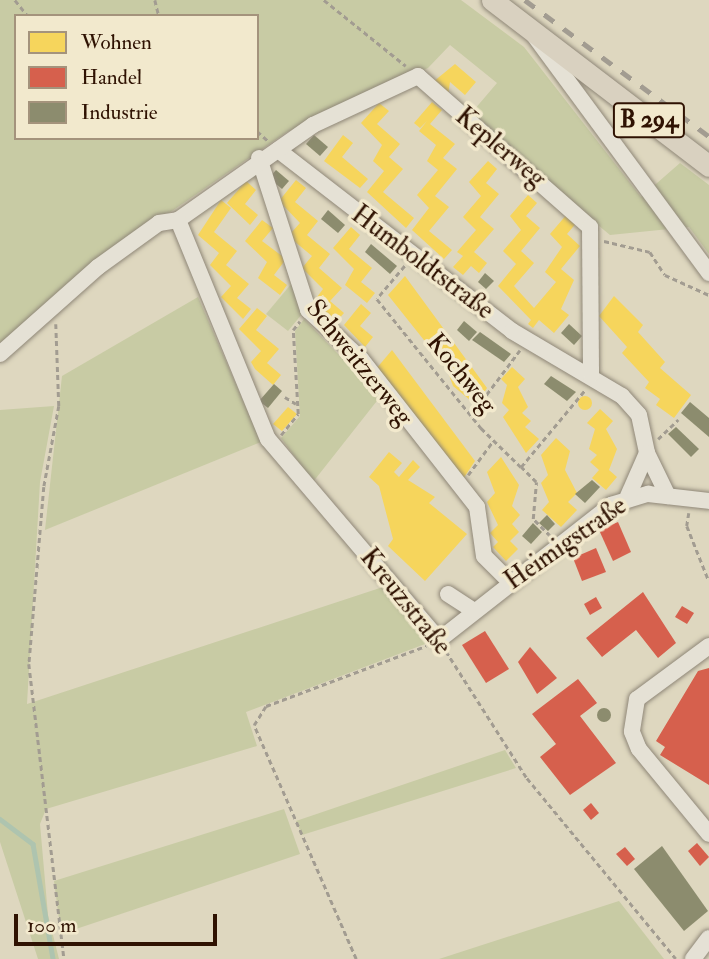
<!DOCTYPE html>
<html>
<head>
<meta charset="utf-8">
<style>
	body { margin:0 }
	#map { position:relative; width:709px; height:959px; overflow:hidden; background:#ded7bf; font-family:"IM FELL Double Pica",serif }
	div>[style] { position:absolute }
	[style*='--x'] { left:calc(var(--x)*1px); top:calc(var(--y)*1px); width:calc(var(--w)*1px); rotate:calc(var(--a)*1deg) }
	.green>* { inset:0; background:#c8cba4 }
	.homes>* { inset:0; background:#f6d55c }
	.round { border-radius:50% }
	.shops>* { inset:0; background:#d6604d }
	.industry>* { inset:0; background:#8c8c6e }
	.stream>* { height:4.5px; margin:-2.25px; padding:0 2.25px; transform-origin:2.25px; border-radius:2.25px; background:#aec4af }
	.path>* { height:2.5px; margin-top:-1.25px; transform-origin:0; background:repeating-linear-gradient(90deg,#a29c91 0 5px,transparent 0 8.5px) }
	.roads { filter:drop-shadow(0 0 2px #8f8778) drop-shadow(0 0 2px #8f8778) }
	.minor>* { height:16px; margin:-8px; padding:0 8px; transform-origin:8px; border-radius:8px; background:#e5e1d5 }
	.major>* { height:21px; margin:-10.5px; padding:0 10.5px; transform-origin:10.5px; border-radius:10.5px; background:#d9d1c0 }
	.rail>* { height:4.5px; margin-top:-2.25px; transform-origin:0; background:repeating-linear-gradient(90deg,#a29c91 0 12px,transparent 0 24px) }
	span { translate:-50% -50%; white-space:nowrap; text-align:center; line-height:1.15; -webkit-text-stroke:7px #f2e9cd; paint-order:stroke }
	.shield-label span { padding:2px 5px; background:#f2e9cd; border:2px solid; border-radius:5px; -webkit-text-stroke-width:0 }
	.shield-label { font-size:24px; color:#2f1202; font-weight:700 }
	.street-label { font-size:26px; color:#2f1202 }
	.legend { position:absolute; left:14px; top:14px; width:245px; height:126px; box-sizing:border-box; background:#f2e9cd; border:2px solid #a4937c; margin:0; padding:9px 12px; list-style:none; font-size:21px; color:#2f1202 }
	.legend li { display:flex; align-items:center; gap:14px; height:35px }
	.legend b { width:35px; border:2px solid #a4937c }
	.scale { position:absolute; left:14px; top:914px; width:203px; height:32px; box-sizing:border-box; border:4px solid #2f1202; border-top:0; padding-left:9px; font-size:21px; line-height:24px; white-space:nowrap; color:#2f1202; -webkit-text-stroke:5px #f2e9cd; paint-order:stroke }
</style>
</head>
<body>
<div id="map">
	<div class="green">
		<i style="clip-path:polygon(evenodd,0 0,461px 0,524px 47px,641px 197px,680px 163px,709px 185px,709px 254px,689px 227px,610px 235px,468px 117px,497px 83px,450px 45px,428px 68px,287px 132px,169px 213px,55px 298px,0 359px,0 0,16px 16px,257px 16px,257px 138px,16px 138px,16px 16px)"></i>
		<i style="clip-path:polygon(292px 283px,302px 314px,288px 331px,266px 314px)"></i>
		<i style="clip-path:polygon(198px 297px,261px 442px,45px 530px,62px 376px)"></i>
		<i style="clip-path:polygon(304px 319px,380px 397px,313px 482px,281px 438px,300px 416px,295px 331px)"></i>
		<i style="clip-path:polygon(54px 406px,40px 482px,27px 704px,386px 586px,430px 636px,425px 644px,246px 712px,257px 746px,46px 809px,40px 824px,48px 915px,59px 959px,38px 959px,0 842px,0 410px)"></i>
		<i style="clip-path:polygon(505px 750px,516px 768px,302px 835px,296px 821px)"></i>
		<i style="clip-path:polygon(284px 809px,300px 854px,61px 934px,54px 881px)"></i>
		<i style="clip-path:polygon(619px 901px,664px 959px,439px 959px)"></i>
	</div>
	<div class="homes">
		<i style="clip-path:polygon(455px 64px,476px 82px,465px 95px,450px 82px,448px 95px,433px 82px)"></i>
		<i style="clip-path:polygon(432px 102px,442px 110px,430px 124px,455px 144px,443px 158px,457px 169px,435px 196px,449px 207px,429px 231px,452px 250px,444px 259px,412px 230px,429px 208px,417px 195px,438px 170px,427px 161px,436px 145px,419px 131px,427px 121px,420px 128px,414px 123px)"></i>
		<i style="clip-path:polygon(379px 103px,389px 111px,377px 124px,400px 144px,389px 157px,403px 169px,383px 192px,414px 218px,406px 228px,367px 192px,384px 171px,373px 161px,382px 145px,361px 123px)"></i>
		<i style="clip-path:polygon(343px 135px,353px 143px,342px 157px,368px 179px,360px 188px,324px 161px)"></i>
		<i style="clip-path:polygon(488px 161px,497px 169px,486px 183px,499px 194px,480px 217px,494px 229px,474px 252px,487px 263px,479px 273px,471px 266px,463px 275px,453px 267px,463px 256px,457px 252px,476px 230px,463px 217px,481px 196px,469px 182px)"></i>
		<i style="clip-path:polygon(296px 180px,306px 188px,295px 202px,318px 221px,307px 235px,330px 254px,319px 268px,342px 288px,330px 301px,344px 313px,336px 322px,314px 301px,323px 289px,302px 268px,312px 256px,294px 241px,290px 234px,300px 223px,279px 201px)"></i>
		<i style="clip-path:polygon(246px 181px,256px 190px,245px 204px,258px 215px,250px 225px,227px 203px)"></i>
		<i style="clip-path:polygon(528px 195px,537px 203px,526px 216px,540px 228px,521px 251px,534px 263px,514px 286px,534px 308px,556px 282px,545px 272px,562px 247px,550px 234px,568px 213px,578px 221px,567px 234px,580px 246px,561px 269px,574px 280px,561px 309px,569px 315px,554px 333px,539px 320px,533px 328px,528px 324px,531px 320px,498px 286px,516px 264px,503px 251px,521px 230px,510px 216px)"></i>
		<i style="clip-path:polygon(221px 200px,231px 208px,214px 232px,237px 251px,226px 265px,249px 284px,237px 298px,251px 309px,243px 319px,221px 297px,231px 286px,210px 265px,219px 253px,198px 235px)"></i>
		<i style="clip-path:polygon(262px 220px,273px 228px,262px 241px,286px 259px,274px 275px,287px 285px,280px 295px,258px 278px,267px 262px,245px 241px)"></i>
		<i style="clip-path:polygon(351px 227px,360px 235px,349px 249px,372px 268px,361px 282px,375px 293px,367px 303px,345px 285px,354px 269px,333px 248px)"></i>
		<i style="clip-path:polygon(405px 276px,487px 388px,476px 405px,453px 386px,447px 369px,388px 295px)"></i>
		<i style="clip-path:polygon(614px 296px,643px 325px,638px 332px,665px 362px,660px 368px,691px 395px,674px 418px,656px 405px,660px 399px,645px 388px,649px 382px,622px 353px,627px 347px,599px 316px)"></i>
		<i style="clip-path:polygon(361px 304px,371px 313px,360px 326px,373px 337px,365px 347px,344px 325px)"></i>
		<i style="clip-path:polygon(257px 308px,267px 316px,256px 330px,279px 349px,267px 363px,281px 375px,273px 385px,255px 369px,251px 362px,261px 351px,239px 329px)"></i>
		<i style="clip-path:polygon(392px 350px,475px 461px,463px 479px,376px 369px)"></i>
		<i style="clip-path:polygon(512px 367px,525px 379px,518px 387px,528px 407px,522px 413px,531px 421px,525px 427px,539px 439px,526px 453px,503px 417px,509px 410px,502px 403px,507px 385px,501px 379px)"></i>
		<i class="round" style="left:578px;top:396px;width:14px;height:14px"></i>
		<i style="clip-path:polygon(288px 407px,297px 414px,282px 431px,273px 424px)"></i>
		<i style="clip-path:polygon(600px 409px,613px 421px,606px 429px,617px 449px,609px 470px,617px 477px,606px 490px,592px 478px,599px 470px,590px 462px,597px 455px,589px 449px,595px 429px,587px 423px)"></i>
		<i style="clip-path:polygon(556px 438px,570px 451px,565px 470px,577px 493px,568px 502px,577px 510px,561px 527px,542px 510px,549px 502px,541px 483px,548px 475px,541px 455px)"></i>
		<i style="clip-path:polygon(389px 452px,402px 463px,394px 472px,399px 477px,413px 460px,420px 467px,408px 480px,435px 497px,429px 503px,467px 534px,425px 581px,388px 546px,393px 539px,379px 486px,369px 477px)"></i>
		<i style="clip-path:polygon(501px 457px,519px 485px,512px 506px,520px 515px,512px 524px,519px 532px,510px 541px,518px 549px,506px 561px,493px 547px,498px 542px,490px 533px,498px 525px,487px 502px,495px 493px,487px 472px)"></i>
	</div>
	<div class="shops">
		<i style="clip-path:polygon(618px 522px,631px 552px,613px 561px,599px 530px)"></i>
		<i style="clip-path:polygon(596px 548px,606px 572px,582px 581px,573px 558px)"></i>
		<i style="clip-path:polygon(643px 592px,676px 643px,658px 658px,636px 630px,602px 657px,586px 638px)"></i>
		<i style="clip-path:polygon(596px 597px,602px 608px,590px 615px,584px 604px)"></i>
		<i style="clip-path:polygon(682px 606px,694px 613px,687px 624px,675px 617px)"></i>
		<i style="clip-path:polygon(485px 631px,509px 669px,486px 683px,462px 645px)"></i>
		<i style="clip-path:polygon(530px 647px,557px 678px,537px 694px,518px 662px)"></i>
		<i style="clip-path:polygon(709px 668px,709px 785px,660px 755px,665px 747px,656px 741px,698px 671px)"></i>
		<i style="clip-path:polygon(578px 679px,597px 703px,580px 716px,616px 763px,570px 795px,540px 757px,556px 744px,532px 714px)"></i>
		<i style="clip-path:polygon(591px 803px,599px 813px,591px 820px,583px 810px)"></i>
		<i style="clip-path:polygon(697px 843px,709px 857px,700px 866px,688px 851px)"></i>
		<i style="clip-path:polygon(625px 847px,635px 859px,627px 866px,616px 854px)"></i>
	</div>
	<div class="industry">
		<i style="clip-path:polygon(314px 135px,328px 147px,320px 156px,306px 144px)"></i>
		<i style="clip-path:polygon(276px 170px,289px 181px,282px 189px,269px 178px)"></i>
		<i style="clip-path:polygon(328px 210px,345px 225px,338px 233px,321px 219px)"></i>
		<i style="clip-path:polygon(371px 244px,397px 266px,390px 274px,365px 252px)"></i>
		<i style="clip-path:polygon(485px 273px,494px 281px,486px 289px,478px 282px)"></i>
		<i style="clip-path:polygon(464px 321px,477px 332px,469px 341px,457px 330px)"></i>
		<i style="clip-path:polygon(569px 324px,582px 336px,574px 345px,561px 333px)"></i>
		<i style="clip-path:polygon(480px 332px,511px 354px,504px 362px,472px 340px)"></i>
		<i style="clip-path:polygon(551px 376px,576px 392px,567px 401px,544px 384px)"></i>
		<i style="clip-path:polygon(274px 384px,282px 391px,268px 408px,259px 401px)"></i>
		<i style="clip-path:polygon(690px 402px,709px 418px,709px 437px,681px 413px)"></i>
		<i style="clip-path:polygon(676px 427px,699px 449px,691px 457px,668px 434px)"></i>
		<i style="clip-path:polygon(592px 480px,600px 487px,585px 503px,575px 494px)"></i>
		<i style="clip-path:polygon(547px 515px,555px 524px,548px 531px,539px 523px)"></i>
		<i style="clip-path:polygon(533px 523px,542px 532px,531px 544px,522px 536px)"></i>
		<i class="round" style="left:597px;top:708px;width:14px;height:14px"></i>
		<i style="clip-path:polygon(662px 846px,708px 911px,684px 931px,634px 869px)"></i>
	</div>
	<div class="stream">
		<i style="--x:0;--y:819;--w:41;--a:37.1"></i>
		<i style="--x:33;--y:844;--w:117;--a:80.1"></i>
	</div>
	<div class="path">
		<i style="--x:15;--y:0;--w:21;--a:51"></i>
		<i style="--x:155;--y:0;--w:16;--a:76"></i>
		<i style="--x:324;--y:0;--w:105;--a:38.8"></i>
		<i style="--x:257;--y:131;--w:15;--a:42"></i>
		<i style="--x:604;--y:241;--w:47;--a:13.4"></i>
		<i style="--x:650;--y:252;--w:27;--a:57"></i>
		<i style="--x:665;--y:275;--w:48;--a:24.4"></i>
		<i style="--x:405;--y:266;--w:43;--a:130.3"></i>
		<i style="--x:377;--y:299;--w:166;--a:51.1"></i>
		<i style="--x:481;--y:428;--w:56;--a:44.3"></i>
		<i style="--x:56;--y:324;--w:82;--a:87.9"></i>
		<i style="--x:59;--y:406;--w:82;--a:100.5"></i>
		<i style="--x:44;--y:487;--w:178;--a:94.8"></i>
		<i style="--x:29;--y:664;--w:297;--a:83.2"></i>
		<i style="--x:285;--y:397;--w:13;--a:32"></i>
		<i style="--x:471;--y:415;--w:81;--a:-53"></i>
		<i style="--x:281;--y:435;--w:27;--a:-51"></i>
		<i style="--x:298;--y:414;--w:84;--a:-93.4"></i>
		<i style="--x:293;--y:330;--w:11;--a:-52"></i>
		<i style="--x:658;--y:439;--w:28;--a:-44"></i>
		<i style="--x:468;--y:475;--w:42;--a:-53.7"></i>
		<i style="--x:689;--y:513;--w:13;--a:99"></i>
		<i style="--x:687;--y:526;--w:59;--a:68.2"></i>
		<i style="--x:550;--y:536;--w:24;--a:-135"></i>
		<i style="--x:533;--y:519;--w:37;--a:-85"></i>
		<i style="--x:536;--y:482;--w:21;--a:-135"></i>
		<i style="--x:521;--y:467;--w:100;--a:-50.3"></i>
		<i style="--x:446;--y:651;--w:151;--a:57.5"></i>
		<i style="--x:527;--y:778;--w:234;--a:50.5"></i>
		<i style="--x:356;--y:959;--w:255;--a:-113.6"></i>
		<i style="--x:254;--y:725;--w:22;--a:-58"></i>
		<i style="--x:266;--y:706;--w:171;--a:-20.6"></i>
	</div>
	<div class="roads">
		<div class="minor">
			<i style="--x:533;--y:34;--w:297;--a:53.6"></i>
			<i style="--x:278;--y:150;--w:296;--a:37.7"></i>
			<i style="--x:512;--y:331;--w:128;--a:30.6"></i>
			<i style="--x:622;--y:396;--w:25;--a:48"></i>
			<i style="--x:639;--y:415;--w:39;--a:78"></i>
			<i style="--x:647;--y:453;--w:48;--a:64"></i>
			<i style="--x:259;--y:158;--w:160;--a:72.1"></i>
			<i style="--x:308;--y:310;--w:72;--a:42.8"></i>
			<i style="--x:361;--y:359;--w:188;--a:51.9"></i>
			<i style="--x:477;--y:507;--w:49;--a:81.9"></i>
			<i style="--x:484;--y:556;--w:37;--a:45"></i>
			<i style="--x:178;--y:220;--w:237;--a:67.7"></i>
			<i style="--x:268;--y:439;--w:264;--a:49.6"></i>
			<i style="--x:439;--y:640;--w:219;--a:-38.1"></i>
			<i style="--x:611;--y:505;--w:39;--a:-17"></i>
			<i style="--x:648;--y:494;--w:61;--a:6.5"></i>
			<i style="--x:178;--y:220;--w:165;--a:-35.1"></i>
			<i style="--x:313;--y:125;--w:116;--a:-25"></i>
			<i style="--x:418;--y:76;--w:229;--a:41.3"></i>
			<i style="--x:590;--y:227;--w:148;--a:89.6"></i>
			<i style="--x:0;--y:354;--w:131;--a:-41.6"></i>
			<i style="--x:98;--y:267;--w:75;--a:-35.8"></i>
			<i style="--x:159;--y:223;--w:19;--a:-9"></i>
			<i style="--x:628;--y:496;--w:47;--a:-66.2"></i>
			<i style="--x:448;--y:594;--w:31;--a:33"></i>
			<i style="--x:709;--y:646;--w:89;--a:143.6"></i>
			<i style="--x:637;--y:699;--w:33;--a:99"></i>
			<i style="--x:632;--y:732;--w:18;--a:68"></i>
			<i style="--x:639;--y:749;--w:110;--a:50.5"></i>
			<i style="--x:693;--y:959;--w:26;--a:-53"></i>
		</div>
		<div class="major">
			<i style="--x:492;--y:0;--w:273;--a:37.4"></i>
		</div>
	</div>
	<div class="rail">
		<i style="--x:525;--y:0;--w:229;--a:36.5"></i>
	</div>
	<div class="shield-label">
		<span style="left:649px;top:120px">B 294</span>
	</div>
	<div class="street-label">
		<span style="left:500px;top:148px;rotate:40deg">Keplerweg</span>
		<span style="left:422px;top:263px;rotate:37deg">Humboldtstraße</span>
		<span style="left:359px;top:363px;rotate:51deg">Schweitzerweg</span>
		<span style="left:461px;top:374px;rotate:51deg">Kochweg</span>
		<span style="left:566px;top:544px;rotate:-35deg">Heimigstraße</span>
		<span style="left:405px;top:602px;rotate:51deg">Kreuzstraße</span>
	</div>
	<ul class="legend">
	<li><b style="height:19px;background:#f6d55c"></b>Wohnen</li>
	<li><b style="height:19px;background:#d6604d"></b>Handel</li>
	<li><b style="height:19px;background:#8c8c6e"></b>Industrie</li>
	</ul>
	<div class="scale">100 m</div>
</div>
</body>
</html>
